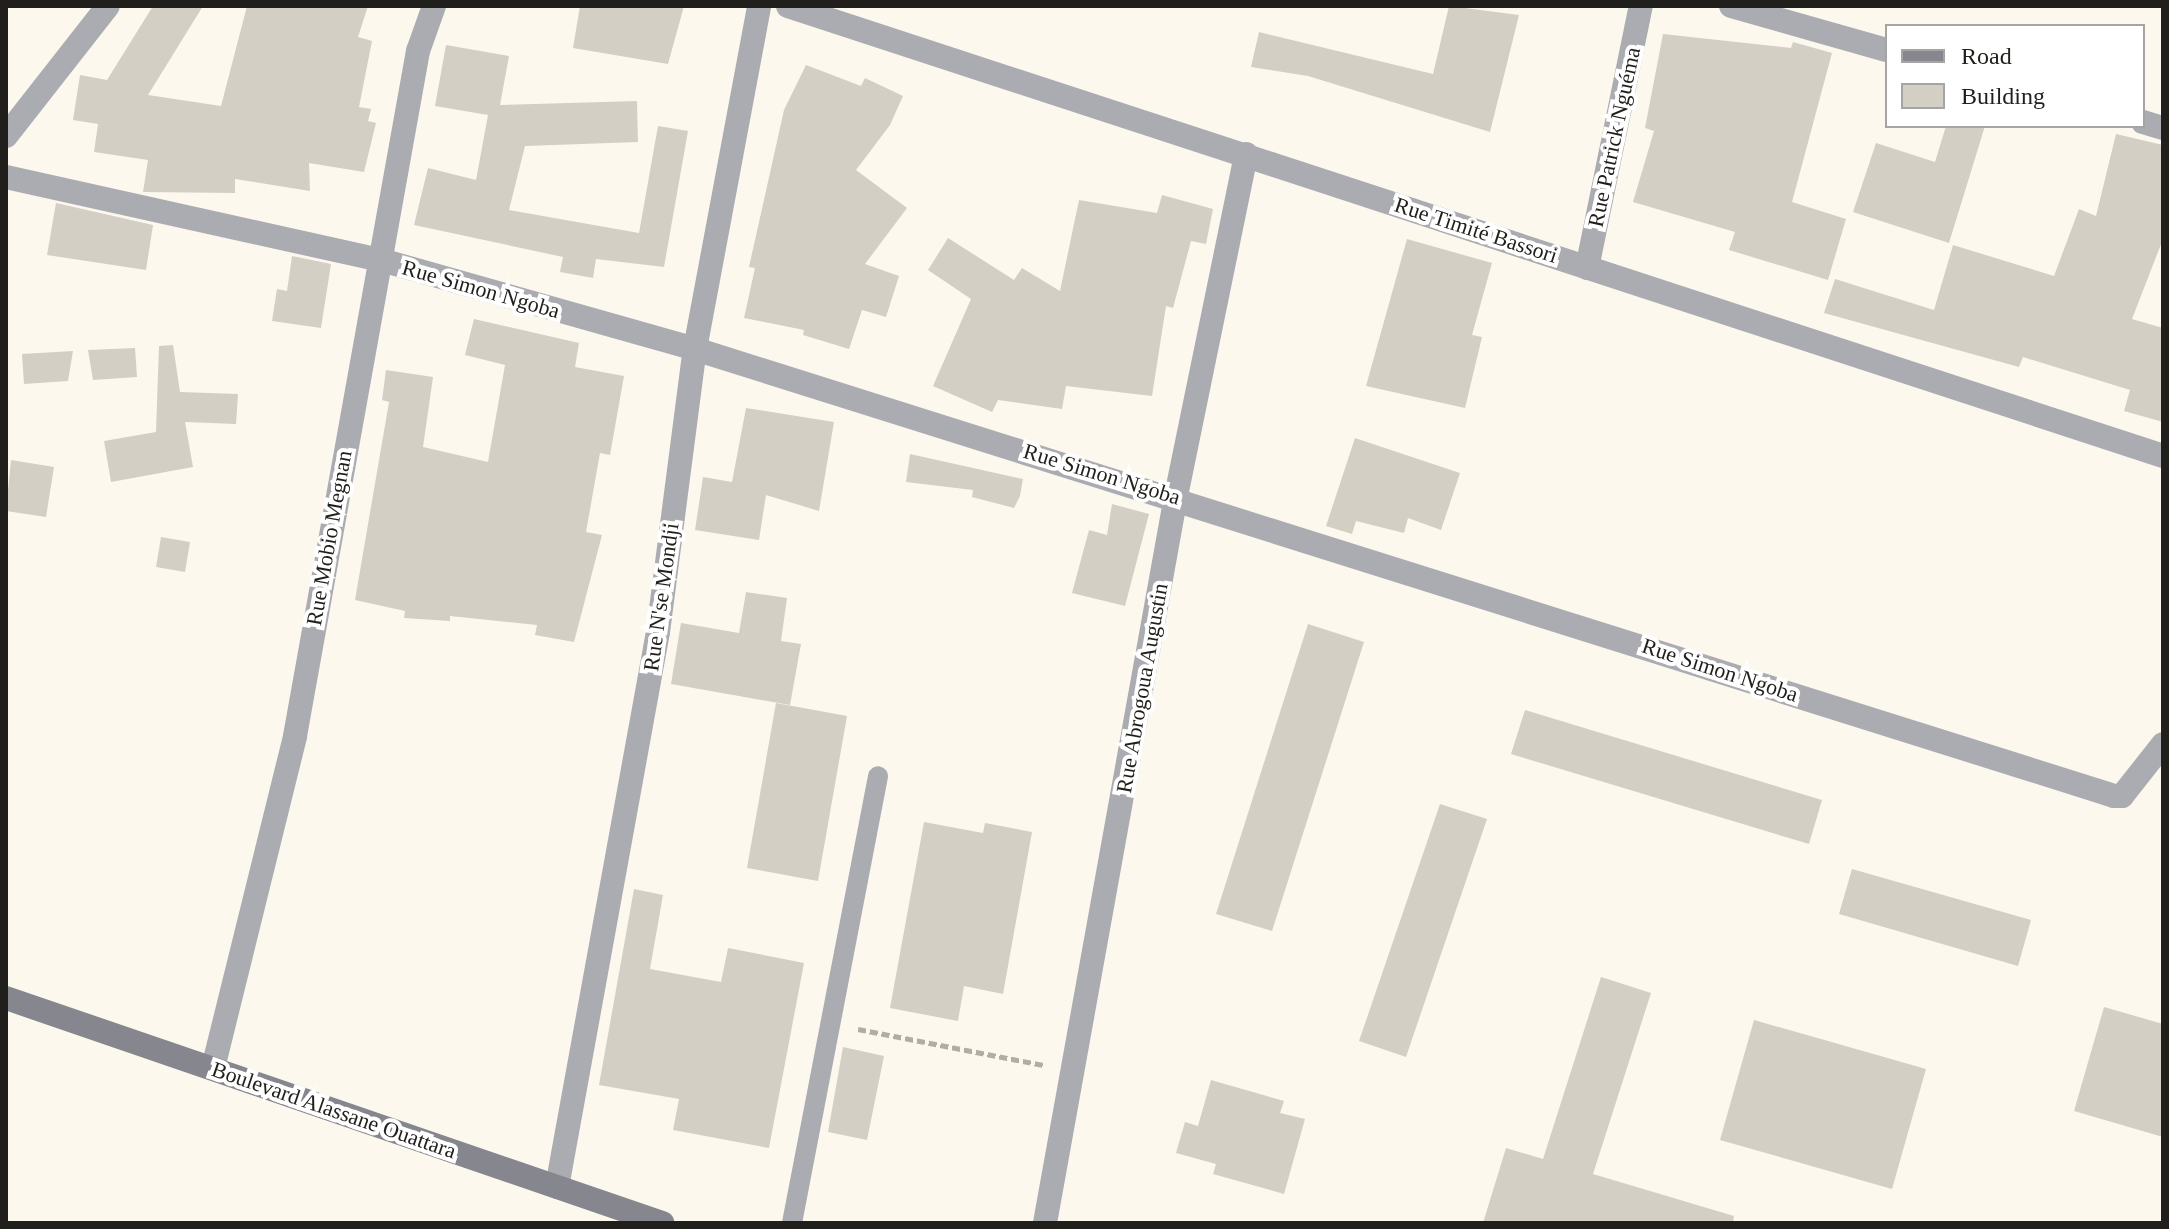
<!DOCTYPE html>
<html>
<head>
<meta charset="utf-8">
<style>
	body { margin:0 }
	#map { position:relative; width:2169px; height:1229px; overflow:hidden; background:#fcf8ee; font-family:"Times New Roman",serif }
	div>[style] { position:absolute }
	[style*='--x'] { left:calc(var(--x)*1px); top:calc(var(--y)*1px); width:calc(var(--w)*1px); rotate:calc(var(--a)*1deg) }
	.building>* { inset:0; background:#d3cfc5 }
	.path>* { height:5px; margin-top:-2.5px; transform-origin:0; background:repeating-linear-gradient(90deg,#b0ada5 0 8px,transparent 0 12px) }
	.service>* { height:20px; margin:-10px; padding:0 10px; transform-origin:10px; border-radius:10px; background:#abacb1 }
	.minor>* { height:24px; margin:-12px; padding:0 12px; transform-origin:12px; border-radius:12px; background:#abacb1 }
	.tertiary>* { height:24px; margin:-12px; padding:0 12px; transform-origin:12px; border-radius:12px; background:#abacb1 }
	.secondary>* { height:24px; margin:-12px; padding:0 12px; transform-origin:12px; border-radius:12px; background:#86878e }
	span { translate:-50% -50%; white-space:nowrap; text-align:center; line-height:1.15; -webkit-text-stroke:8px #fff; paint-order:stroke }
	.street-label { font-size:22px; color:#201f1b }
	.frame { position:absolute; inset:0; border:8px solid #201f1b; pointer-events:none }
	.legend { position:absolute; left:1885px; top:24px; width:260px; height:104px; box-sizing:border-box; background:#fff; border:2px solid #a6a5a4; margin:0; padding:10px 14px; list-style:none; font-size:24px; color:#201f1b }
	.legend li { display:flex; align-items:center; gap:16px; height:40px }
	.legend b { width:40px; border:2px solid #a6a5a4 }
</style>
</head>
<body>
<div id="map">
	<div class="building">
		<i style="clip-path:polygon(153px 6px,203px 6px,148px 95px,221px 106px,247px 6px,368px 6px,358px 37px,372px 41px,359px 107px,371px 109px,368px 121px,376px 123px,364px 172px,309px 163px,310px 191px,235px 179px,235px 193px,143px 192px,148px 160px,94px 152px,98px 124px,73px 120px,80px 75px,107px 80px)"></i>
		<i style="clip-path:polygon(580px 6px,684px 6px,668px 64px,573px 48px)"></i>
		<i style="clip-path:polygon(1449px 6px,1519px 15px,1490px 132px,1308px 76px,1251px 67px,1259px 32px,1433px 74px)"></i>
		<i style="clip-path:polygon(1663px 34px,1791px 48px,1793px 42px,1832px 53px,1792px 202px,1846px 219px,1828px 280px,1729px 250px,1735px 232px,1633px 202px,1654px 131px,1645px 128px)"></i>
		<i style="clip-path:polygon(446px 45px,509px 56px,500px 105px,637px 101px,638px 142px,525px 146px,509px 210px,639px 233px,658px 126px,688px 131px,664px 267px,596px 259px,593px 278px,560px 272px,563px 257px,414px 225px,428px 168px,476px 180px,488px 115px,435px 106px)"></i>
		<i style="clip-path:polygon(806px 65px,861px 86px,865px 78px,903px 96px,890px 125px,856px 170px,907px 208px,865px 264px,899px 276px,886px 317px,862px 310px,849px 349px,803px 335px,804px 330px,744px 318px,755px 268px,749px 267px,784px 110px)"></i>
		<i style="clip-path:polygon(1946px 126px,1985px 126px,1949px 243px,1853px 212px,1876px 143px,1935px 162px)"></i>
		<i style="clip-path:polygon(2116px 134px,2163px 145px,2163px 239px,2132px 319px,2163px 328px,2163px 422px,2124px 411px,2130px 390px,2023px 357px,2019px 367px,1824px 313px,1835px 279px,1934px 310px,1953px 245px,2054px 276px,2079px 209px,2096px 216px)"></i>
		<i style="clip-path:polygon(1162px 195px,1213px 209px,1206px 244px,1191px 241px,1173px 308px,1166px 306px,1152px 396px,1066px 386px,1062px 409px,998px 400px,992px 412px,933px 386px,971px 299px,928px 270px,948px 238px,1014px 280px,1022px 268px,1060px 291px,1079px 200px,1157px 213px)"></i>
		<i style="clip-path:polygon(56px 203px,153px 225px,146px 270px,47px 255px)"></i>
		<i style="clip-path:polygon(1407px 239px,1492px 263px,1472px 335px,1482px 337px,1465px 408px,1366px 386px)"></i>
		<i style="clip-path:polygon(292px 256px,331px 264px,321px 328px,272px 321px,277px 289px,287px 291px)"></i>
		<i style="clip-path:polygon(474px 319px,579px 343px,575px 367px,624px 376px,610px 455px,600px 453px,586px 532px,602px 535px,574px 642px,535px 635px,537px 625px,450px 616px,450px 621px,404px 618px,405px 611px,355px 600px,389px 402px,382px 400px,386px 370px,433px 377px,423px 447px,488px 462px,505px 365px,465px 355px)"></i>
		<i style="clip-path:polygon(173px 345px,180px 392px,238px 394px,236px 424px,185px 422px,193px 467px,111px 482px,104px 441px,156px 432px,159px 346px)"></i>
		<i style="clip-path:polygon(135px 348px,137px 377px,93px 380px,88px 350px)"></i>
		<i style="clip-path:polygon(73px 351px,68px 381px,24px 384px,22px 354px)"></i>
		<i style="clip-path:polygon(746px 408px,834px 422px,819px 511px,766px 495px,759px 540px,695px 530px,703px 477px,732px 482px)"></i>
		<i style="clip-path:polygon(1355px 438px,1460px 473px,1441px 530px,1408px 518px,1404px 533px,1356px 521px,1352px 534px,1326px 526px)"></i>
		<i style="clip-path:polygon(910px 454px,1023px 479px,1020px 496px,1014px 508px,972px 497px,973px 490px,906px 482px)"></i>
		<i style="clip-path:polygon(11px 460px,54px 467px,46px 517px,6px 511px)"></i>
		<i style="clip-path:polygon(1112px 504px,1149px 514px,1125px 606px,1072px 593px,1089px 530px,1107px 535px)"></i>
		<i style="clip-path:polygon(161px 537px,190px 542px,185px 572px,156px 567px)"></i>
		<i style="clip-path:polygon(746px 592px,787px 598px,781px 641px,801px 644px,790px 705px,671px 684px,681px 623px,739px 633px)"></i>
		<i style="clip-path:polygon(1308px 624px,1364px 642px,1272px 931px,1216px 914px)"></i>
		<i style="clip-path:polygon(776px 703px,847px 716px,818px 881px,747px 868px)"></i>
		<i style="clip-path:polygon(1525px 710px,1822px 800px,1809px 844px,1511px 754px)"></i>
		<i style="clip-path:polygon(1440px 804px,1487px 819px,1406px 1057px,1359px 1041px)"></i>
		<i style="clip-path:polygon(924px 822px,983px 833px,985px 823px,1032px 832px,1003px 994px,964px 986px,958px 1021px,890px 1008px)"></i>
		<i style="clip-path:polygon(1852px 869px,2031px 920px,2018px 966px,1839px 914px)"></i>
		<i style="clip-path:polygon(634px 889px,663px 895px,650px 969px,721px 982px,728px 948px,804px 963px,769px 1148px,673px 1130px,679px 1099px,599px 1085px)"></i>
		<i style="clip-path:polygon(1601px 977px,1651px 993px,1593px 1174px,1734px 1216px,1733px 1223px,1483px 1223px,1506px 1148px,1543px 1159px)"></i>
		<i style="clip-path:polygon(2104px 1007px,2163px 1024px,2163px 1137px,2074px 1111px)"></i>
		<i style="clip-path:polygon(1754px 1020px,1926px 1069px,1892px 1189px,1720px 1140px)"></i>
		<i style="clip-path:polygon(843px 1047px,884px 1056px,867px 1140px,828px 1132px)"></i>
		<i style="clip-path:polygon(1211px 1080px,1284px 1101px,1280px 1113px,1305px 1119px,1284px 1194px,1213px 1174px,1216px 1164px,1176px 1153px,1185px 1122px,1198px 1126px)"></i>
	</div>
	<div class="path">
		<i style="--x:858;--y:1029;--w:189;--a:11"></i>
	</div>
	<div class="service">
		<i style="--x:792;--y:1223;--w:455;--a:-79.1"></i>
	</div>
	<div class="minor">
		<i style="--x:788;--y:6;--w:1447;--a:18.12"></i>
		<i style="--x:1731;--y:6;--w:162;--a:15.8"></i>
		<i style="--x:2143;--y:122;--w:21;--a:17"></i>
		<i style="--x:6;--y:177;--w:384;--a:12.5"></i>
		<i style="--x:381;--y:260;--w:326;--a:15.8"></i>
		<i style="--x:695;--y:349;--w:1488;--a:17.48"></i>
		<i style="--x:2114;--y:796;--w:8;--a:0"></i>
		<i style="--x:2122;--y:796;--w:66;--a:-51.7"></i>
		<i style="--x:1587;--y:268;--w:268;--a:-78.4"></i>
		<i style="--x:213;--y:1068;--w:342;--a:-76.1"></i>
		<i style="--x:295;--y:736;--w:696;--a:-79.82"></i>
		<i style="--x:418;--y:51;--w:48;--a:-70.4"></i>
		<i style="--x:557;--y:1187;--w:564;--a:-79.69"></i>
		<i style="--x:658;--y:632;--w:285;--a:-82.6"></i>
		<i style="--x:695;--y:349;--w:349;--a:-79.4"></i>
		<i style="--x:1045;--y:1223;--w:739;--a:-79.79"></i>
		<i style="--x:1176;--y:496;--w:349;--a:-78.4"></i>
	</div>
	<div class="tertiary">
		<i style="--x:6;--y:136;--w:165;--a:-51.9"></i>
	</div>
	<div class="secondary">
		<i style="--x:6;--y:998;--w:694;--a:18.93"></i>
	</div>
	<div class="street-label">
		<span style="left:1614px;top:137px;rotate:-78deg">Rue Patrick Nguéma</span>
		<span style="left:1476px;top:230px;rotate:18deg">Rue Timité Bassori</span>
		<span style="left:481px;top:289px;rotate:16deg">Rue Simon Ngoba</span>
		<span style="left:1102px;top:474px;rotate:17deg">Rue Simon Ngoba</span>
		<span style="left:329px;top:538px;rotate:-80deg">Rue Mobio Megnan</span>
		<span style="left:661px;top:597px;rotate:-82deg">Rue N'se Mondji</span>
		<span style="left:1720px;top:670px;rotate:18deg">Rue Simon Ngoba</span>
		<span style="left:1142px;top:688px;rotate:-80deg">Rue Abrogoua Augustin</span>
		<span style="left:334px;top:1110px;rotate:19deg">Boulevard Alassane Ouattara</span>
	</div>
	<div class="frame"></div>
	<ul class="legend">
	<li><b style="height:10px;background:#86878e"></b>Road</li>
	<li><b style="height:22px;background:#d3cfc5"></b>Building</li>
	</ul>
</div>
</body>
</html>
